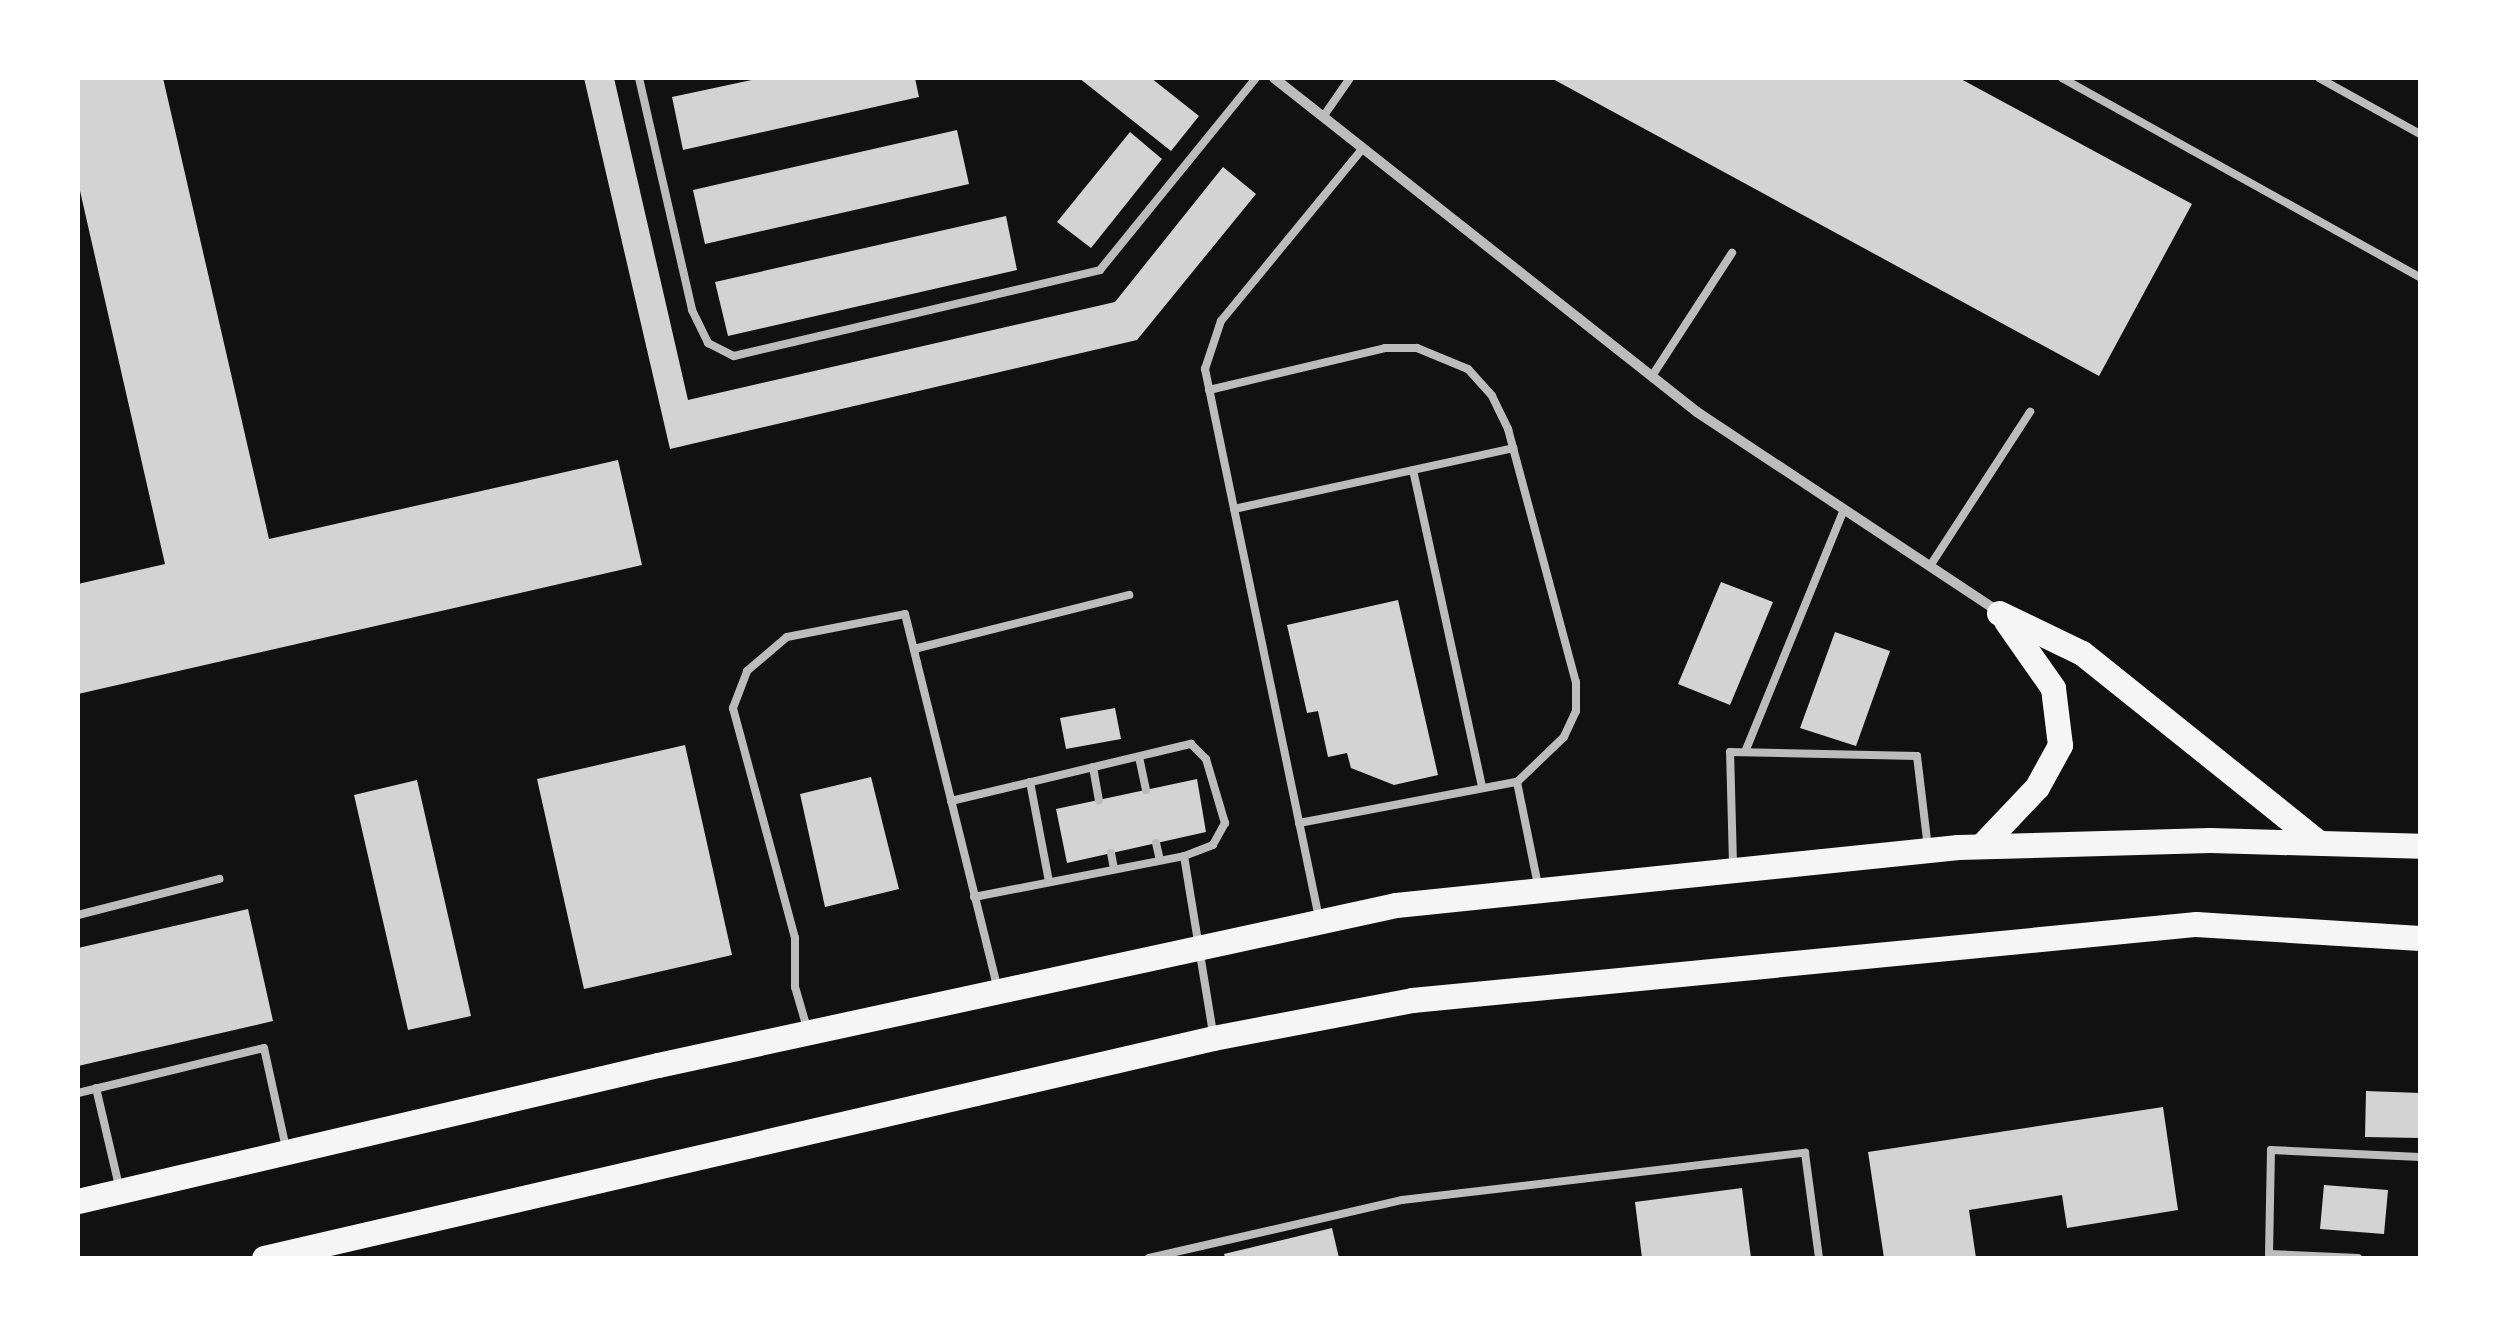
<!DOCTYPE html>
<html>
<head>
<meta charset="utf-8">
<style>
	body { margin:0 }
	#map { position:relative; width:2498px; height:1336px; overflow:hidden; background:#111; font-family:"Nunito Sans",sans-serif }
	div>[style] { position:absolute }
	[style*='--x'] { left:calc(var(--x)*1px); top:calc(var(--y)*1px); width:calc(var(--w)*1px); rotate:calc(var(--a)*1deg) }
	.building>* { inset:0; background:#d3d3d3 }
	.service>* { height:8px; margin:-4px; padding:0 4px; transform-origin:4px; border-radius:4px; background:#bcbcbc }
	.minor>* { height:10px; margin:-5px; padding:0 5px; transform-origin:5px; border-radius:5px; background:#bcbcbc }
	.primary>* { height:25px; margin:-12.5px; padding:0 12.5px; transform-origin:12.5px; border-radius:12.5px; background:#f5f5f5 }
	span { translate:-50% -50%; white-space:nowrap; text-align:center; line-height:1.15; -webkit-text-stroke:8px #fff; paint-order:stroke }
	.frame { position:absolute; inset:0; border:80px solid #fff; pointer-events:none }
</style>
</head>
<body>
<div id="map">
	<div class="building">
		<i style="clip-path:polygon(78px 78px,163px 78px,269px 539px,618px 460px,642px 565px,78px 694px,78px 584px,165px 564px,78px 182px)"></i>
		<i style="clip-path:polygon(584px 78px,614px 78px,688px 400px,1115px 302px,1223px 167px,1256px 194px,1137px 340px,670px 449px)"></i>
		<i style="clip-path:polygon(761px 78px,915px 78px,919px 97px,683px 150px,672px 97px)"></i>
		<i style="clip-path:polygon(1079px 78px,1151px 78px,1199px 116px,1171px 151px)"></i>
		<i style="clip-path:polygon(1551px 78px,1959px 78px,2192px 204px,2099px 376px)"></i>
		<i style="clip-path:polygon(957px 130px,969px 184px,705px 244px,693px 190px)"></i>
		<i style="clip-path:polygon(1130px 132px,1162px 159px,1091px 248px,1057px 222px)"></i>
		<i style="clip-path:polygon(1006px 216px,1017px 270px,728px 336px,715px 282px)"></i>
		<i style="clip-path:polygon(1721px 582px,1773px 602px,1730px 705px,1678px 684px)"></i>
		<i style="clip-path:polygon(1398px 600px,1438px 775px,1394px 785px,1351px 768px,1347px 753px,1328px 757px,1318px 711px,1307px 713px,1287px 625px)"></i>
		<i style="clip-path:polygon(1835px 632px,1890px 651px,1856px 746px,1800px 728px)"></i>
		<i style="clip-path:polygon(1115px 708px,1121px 739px,1066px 749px,1060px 718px)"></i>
		<i style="clip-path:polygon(685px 745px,732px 955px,584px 989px,537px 779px)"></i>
		<i style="clip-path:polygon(871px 777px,899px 889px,825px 907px,800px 794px)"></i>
		<i style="clip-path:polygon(1197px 779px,1206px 832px,1067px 863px,1056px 809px)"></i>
		<i style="clip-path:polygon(417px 780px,471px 1016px,408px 1030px,354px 795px)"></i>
		<i style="clip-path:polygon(248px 909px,273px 1021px,78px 1066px,78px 948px)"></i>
		<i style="clip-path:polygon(2366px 1091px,2420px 1093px,2420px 1138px,2365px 1137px)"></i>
		<i style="clip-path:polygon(2163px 1107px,2178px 1210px,2067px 1228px,2062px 1195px,1969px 1210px,1976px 1258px,1884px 1258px,1868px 1152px)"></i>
		<i style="clip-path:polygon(2324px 1185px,2388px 1190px,2384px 1234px,2320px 1229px)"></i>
		<i style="clip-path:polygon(1742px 1188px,1751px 1258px,1642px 1258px,1635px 1202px)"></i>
		<i style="clip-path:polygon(1332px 1228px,1339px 1258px,1225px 1258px,1224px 1254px)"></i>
	</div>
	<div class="service">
		<i style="--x:639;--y:78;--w:238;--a:77.1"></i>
		<i style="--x:692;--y:310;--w:37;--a:64"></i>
		<i style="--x:708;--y:343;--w:29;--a:27"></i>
		<i style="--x:734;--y:356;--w:376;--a:-13.2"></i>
		<i style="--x:1100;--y:270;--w:247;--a:-50.9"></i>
		<i style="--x:2062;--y:78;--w:410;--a:29.1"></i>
		<i style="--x:2319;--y:78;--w:115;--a:29"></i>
		<i style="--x:1323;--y:117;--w:47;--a:-55.3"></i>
		<i style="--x:1652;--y:376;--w:147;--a:-57"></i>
		<i style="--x:1209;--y:390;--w:181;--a:-13.4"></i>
		<i style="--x:1385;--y:348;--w:32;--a:0"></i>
		<i style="--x:1417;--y:348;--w:55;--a:22.4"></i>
		<i style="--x:1468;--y:369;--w:36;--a:48"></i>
		<i style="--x:1492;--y:396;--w:37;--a:64"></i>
		<i style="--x:1508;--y:429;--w:262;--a:75"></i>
		<i style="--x:1576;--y:682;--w:29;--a:90"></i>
		<i style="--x:1576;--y:711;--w:29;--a:115"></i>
		<i style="--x:1564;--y:737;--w:65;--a:136.2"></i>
		<i style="--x:1517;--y:782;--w:105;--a:78.5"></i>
		<i style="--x:1413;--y:470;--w:324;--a:77.7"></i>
		<i style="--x:1234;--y:509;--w:286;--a:-12.3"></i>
		<i style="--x:1930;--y:566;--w:184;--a:-57"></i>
		<i style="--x:914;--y:649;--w:222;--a:-14.1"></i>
		<i style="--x:1745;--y:752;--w:262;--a:-67.8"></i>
		<i style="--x:1139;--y:757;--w:34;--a:78"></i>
		<i style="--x:1093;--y:767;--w:34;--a:80"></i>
		<i style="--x:1030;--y:782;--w:102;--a:79.2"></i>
		<i style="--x:951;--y:801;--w:247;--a:-13.4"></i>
		<i style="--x:1191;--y:744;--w:21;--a:45"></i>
		<i style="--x:1206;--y:759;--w:67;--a:73.5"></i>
		<i style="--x:1225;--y:823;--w:25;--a:119"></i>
		<i style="--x:1213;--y:845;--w:31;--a:159"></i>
		<i style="--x:1184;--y:856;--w:180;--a:80.7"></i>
		<i style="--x:1299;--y:823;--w:222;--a:-10.7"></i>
		<i style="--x:1156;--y:843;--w:17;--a:77"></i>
		<i style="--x:1111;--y:853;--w:16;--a:79"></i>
		<i style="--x:1733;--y:864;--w:112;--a:-91.5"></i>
		<i style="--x:1730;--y:752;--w:187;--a:1.2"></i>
		<i style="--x:1917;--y:756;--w:93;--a:83.2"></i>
		<i style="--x:974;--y:897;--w:214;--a:-11"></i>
		<i style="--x:78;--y:915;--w:146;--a:-14.3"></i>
		<i style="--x:1319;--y:918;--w:561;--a:-101.73"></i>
		<i style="--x:1205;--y:369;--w:51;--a:-71.6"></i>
		<i style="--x:1221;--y:321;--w:224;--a:-50.6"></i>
		<i style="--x:807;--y:1028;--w:43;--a:-106.3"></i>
		<i style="--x:795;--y:987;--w:49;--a:-90"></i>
		<i style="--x:795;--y:938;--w:238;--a:-105.1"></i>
		<i style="--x:733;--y:708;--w:40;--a:-69"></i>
		<i style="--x:747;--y:671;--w:52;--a:-40.4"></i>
		<i style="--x:787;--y:637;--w:120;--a:-11"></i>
		<i style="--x:905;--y:614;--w:383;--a:76.1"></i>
		<i style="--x:96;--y:1088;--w:101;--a:76.8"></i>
		<i style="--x:78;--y:1093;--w:191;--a:-13.6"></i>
		<i style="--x:264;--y:1048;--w:102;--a:77.6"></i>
		<i style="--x:1149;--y:1258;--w:260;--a:-12.9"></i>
		<i style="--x:1402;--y:1200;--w:406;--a:-6.7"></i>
		<i style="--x:1805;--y:1153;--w:106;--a:82.4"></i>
		<i style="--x:2358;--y:1258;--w:89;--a:-177.4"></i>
		<i style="--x:2269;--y:1254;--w:104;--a:-88.9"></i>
		<i style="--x:2271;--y:1150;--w:149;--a:2.7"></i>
	</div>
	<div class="minor">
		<i style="--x:1274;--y:78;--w:539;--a:38.29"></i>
		<i style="--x:1697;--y:412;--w:362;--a:33.5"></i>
	</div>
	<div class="primary">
		<i style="--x:1999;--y:613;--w:92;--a:25.7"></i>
		<i style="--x:2082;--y:653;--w:301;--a:38.7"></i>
		<i style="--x:1981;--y:846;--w:81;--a:-46.5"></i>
		<i style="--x:2037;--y:787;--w:48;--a:-61.3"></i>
		<i style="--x:2060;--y:745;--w:57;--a:-97"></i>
		<i style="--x:2053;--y:688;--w:82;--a:-125"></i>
		<i style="--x:78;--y:1201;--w:596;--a:-13.2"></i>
		<i style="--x:658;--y:1065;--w:755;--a:-12.23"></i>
		<i style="--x:1396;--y:905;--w:565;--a:-5.89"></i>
		<i style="--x:1958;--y:847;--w:252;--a:-1.6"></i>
		<i style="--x:2210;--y:840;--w:210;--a:1.6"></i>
		<i style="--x:264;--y:1258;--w:974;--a:-13.05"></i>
		<i style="--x:1213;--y:1038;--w:203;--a:-10.8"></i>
		<i style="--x:1412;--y:1000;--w:788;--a:-5.54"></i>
		<i style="--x:2196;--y:924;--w:224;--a:3.6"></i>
	</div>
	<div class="frame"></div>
</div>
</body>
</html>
